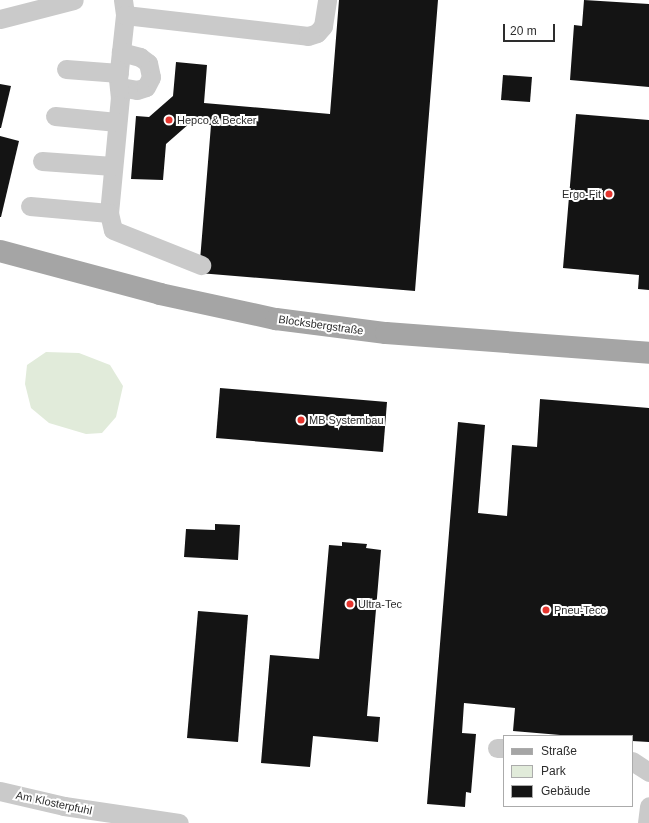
<!DOCTYPE html>
<html>
<head>
<meta charset="utf-8">
<style>
	body { margin:0 }
	#map { position:relative; width:649px; height:823px; overflow:hidden; background:#fff; font-family:Arial,sans-serif }
	div>[style] { position:absolute }
	[style*='--x'] { left:calc(var(--x)*1px); top:calc(var(--y)*1px); width:calc(var(--w)*1px); rotate:calc(var(--a)*1deg) }
	.green>* { inset:0; background:#e1ebda }
	.building>* { inset:0; background:#141414 }
	.minor>* { height:19px; margin:-9.5px; padding:0 9.5px; transform-origin:9.5px; border-radius:9.5px; background:#cacaca }
	.major>* { height:22px; margin:-11px; padding:0 11px; transform-origin:11px; border-radius:11px; background:#a5a5a5 }
	.dots>* { width:11px; height:11px; translate:-50% -50%; box-sizing:border-box; border:2px solid #fff; border-radius:50% }
	span { translate:-50% -50%; white-space:nowrap; text-align:center; line-height:1.15; -webkit-text-stroke:4px #fff; paint-order:stroke }
	.poi-label { font-size:11px; color:#2d2d2d }
	.left { translate:0 -50%; text-align:left }
	.right { translate:-100% -50%; text-align:right }
	.street-label { font-size:11px; color:#2d2d2d }
	.legend { position:absolute; left:503px; top:735px; width:130px; height:72px; box-sizing:border-box; background:#fff; border:1px solid #ababab; margin:0; padding:5px 7px; list-style:none; font-size:12px; color:#2d2d2d }
	.legend li { display:flex; align-items:center; gap:8px; height:20px }
	.legend b { width:20px; border:1px solid #ababab }
	.scale { position:absolute; left:503px; top:24px; width:52px; height:18px; box-sizing:border-box; border:2px solid #2d2d2d; border-top:0; padding-left:5px; font-size:12px; line-height:14px; white-space:nowrap; color:#2d2d2d; -webkit-text-stroke:3px #fff; paint-order:stroke }
</style>
</head>
<body>
<div id="map">
	<div class="green">
		<i style="clip-path:polygon(46px 352px,79px 353px,110px 365px,123px 386px,116px 417px,102px 433px,86px 434px,49px 423px,31px 408px,25px 384px,27px 365px)"></i>
	</div>
	<div class="building">
		<i style="clip-path:polygon(339px 0,438px 0,415px 291px,199px 273px,211px 125px,190px 123px,166px 144px,163px 180px,131px 179px,136px 116px,149px 117px,173px 96px,176px 62px,207px 65px,204px 103px,330px 114px)"></i>
		<i style="clip-path:polygon(584px 0,649px 4px,649px 87px,570px 80px,574px 25px,582px 26px)"></i>
		<i style="clip-path:polygon(503px 75px,532px 77px,530px 102px,501px 100px)"></i>
		<i style="clip-path:polygon(0 84px,11px 86px,1px 128px,0 128px)"></i>
		<i style="clip-path:polygon(576px 114px,649px 120px,649px 290px,638px 289px,639px 275px,563px 268px)"></i>
		<i style="clip-path:polygon(0 136px,19px 141px,1px 217px,0 217px)"></i>
		<i style="clip-path:polygon(220px 388px,387px 402px,383px 452px,216px 438px)"></i>
		<i style="clip-path:polygon(540px 399px,649px 408px,649px 742px,632px 741px,632px 736px,572px 736px,513px 731px,515px 708px,464px 703px,462px 733px,476px 734px,471px 793px,466px 792px,465px 807px,427px 804px,458px 422px,485px 425px,478px 513px,507px 516px,512px 445px,537px 447px)"></i>
		<i style="clip-path:polygon(215px 524px,240px 525px,238px 560px,184px 557px,186px 529px,215px 530px)"></i>
		<i style="clip-path:polygon(342px 542px,367px 544px,366px 548px,381px 550px,367px 716px,380px 717px,378px 742px,313px 736px,310px 767px,261px 763px,270px 655px,319px 659px,329px 545px,342px 546px)"></i>
		<i style="clip-path:polygon(198px 611px,248px 615px,238px 742px,187px 738px)"></i>
	</div>
	<div class="minor">
		<i style="--x:123;--y:0;--w:15;--a:82"></i>
		<i style="--x:125;--y:15;--w:64;--a:96.2"></i>
		<i style="--x:118;--y:79;--w:18;--a:84"></i>
		<i style="--x:120;--y:97;--w:117;--a:95.4"></i>
		<i style="--x:109;--y:213;--w:17;--a:77"></i>
		<i style="--x:113;--y:230;--w:95;--a:21.7"></i>
		<i style="--x:125;--y:15;--w:184;--a:6.5"></i>
		<i style="--x:308;--y:36;--w:9;--a:-18"></i>
		<i style="--x:317;--y:33;--w:9;--a:-49"></i>
		<i style="--x:323;--y:26;--w:26;--a:-81"></i>
		<i style="--x:0;--y:19;--w:76;--a:-14.4"></i>
		<i style="--x:66;--y:69;--w:53;--a:4.3"></i>
		<i style="--x:119;--y:87;--w:18;--a:9"></i>
		<i style="--x:137;--y:90;--w:9;--a:-18"></i>
		<i style="--x:146;--y:87;--w:11;--a:-63"></i>
		<i style="--x:151;--y:77;--w:14;--a:-102"></i>
		<i style="--x:148;--y:63;--w:10;--a:-143"></i>
		<i style="--x:140;--y:57;--w:20;--a:-165"></i>
		<i style="--x:55;--y:116;--w:62;--a:5.5"></i>
		<i style="--x:42;--y:161;--w:71;--a:4"></i>
		<i style="--x:30;--y:206;--w:79;--a:5.1"></i>
		<i style="--x:497;--y:748;--w:7;--a:0"></i>
		<i style="--x:632;--y:761;--w:20;--a:33"></i>
		<i style="--x:0;--y:791;--w:66;--a:13.2"></i>
		<i style="--x:64;--y:806;--w:116;--a:8.4"></i>
		<i style="--x:647;--y:823;--w:17;--a:-83"></i>
	</div>
	<div class="major">
		<i style="--x:0;--y:251;--w:166;--a:15"></i>
		<i style="--x:160;--y:294;--w:119;--a:12.2"></i>
		<i style="--x:276;--y:319;--w:111;--a:7.3"></i>
		<i style="--x:386;--y:333;--w:264;--a:4.3"></i>
	</div>
	<div class="dots">
		<i style="left:169px;top:120px;background:#e5352e"></i>
		<i style="left:609px;top:194px;background:#e5352e"></i>
		<i style="left:301px;top:420px;background:#e5352e"></i>
		<i style="left:350px;top:604px;background:#e5352e"></i>
		<i style="left:546px;top:610px;background:#e5352e"></i>
	</div>
	<div class="poi-label">
		<span class="left" style="left:177px;top:120px">Hepco &amp; Becker</span>
		<span class="right" style="left:601px;top:194px">Ergo-Fit</span>
		<span class="left" style="left:309px;top:420px">MB Systembau</span>
		<span class="left" style="left:358px;top:604px">Ultra-Tec</span>
		<span class="left" style="left:554px;top:610px">Pneu-Tecc</span>
	</div>
	<div class="street-label">
		<span style="left:321px;top:325px;rotate:8deg">Blocksbergstraße</span>
		<span style="left:54px;top:803px;rotate:12deg">Am Klosterpfuhl</span>
	</div>
	<ul class="legend">
	<li><b style="height:5px;background:#a5a5a5"></b>Straße</li>
	<li><b style="height:11px;background:#e1ebda"></b>Park</li>
	<li><b style="height:11px;background:#141414"></b>Gebäude</li>
	</ul>
	<div class="scale">20 m</div>
</div>
</body>
</html>
